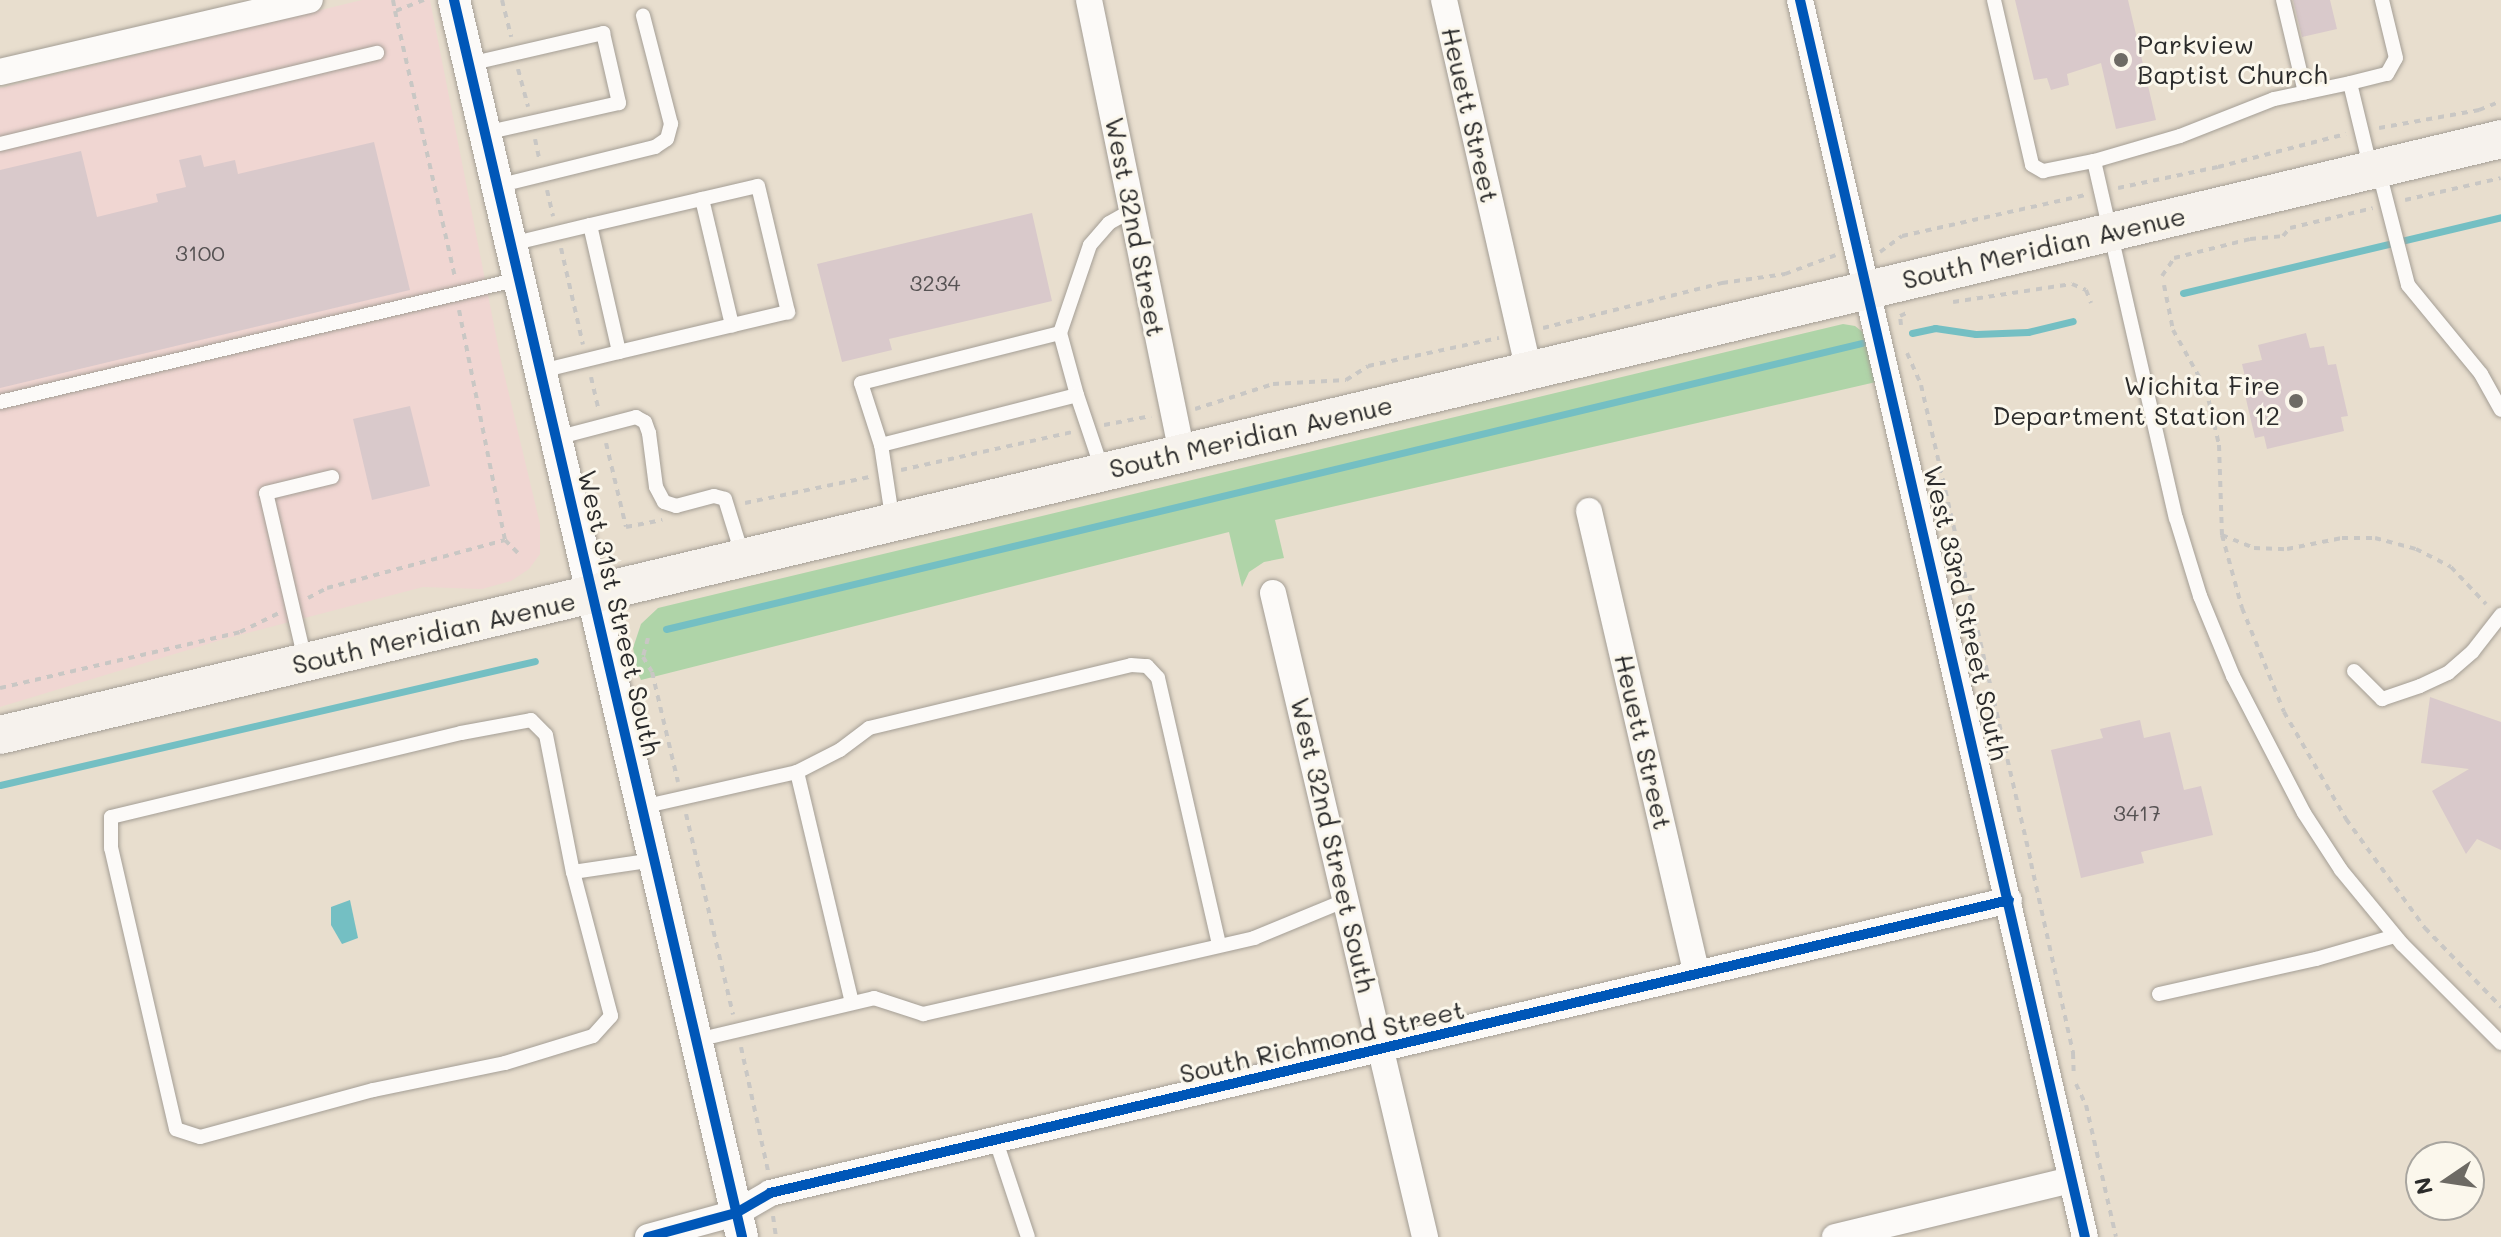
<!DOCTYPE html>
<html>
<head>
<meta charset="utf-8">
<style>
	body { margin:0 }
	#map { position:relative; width:2501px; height:1237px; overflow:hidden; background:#e8dece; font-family:Mali,sans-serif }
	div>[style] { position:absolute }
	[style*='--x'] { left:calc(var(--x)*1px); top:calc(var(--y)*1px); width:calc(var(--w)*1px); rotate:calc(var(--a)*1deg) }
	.built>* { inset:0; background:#f0d6d2 }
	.green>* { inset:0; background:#afd4a8 }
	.water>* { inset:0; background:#74bfc3 }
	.stream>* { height:7px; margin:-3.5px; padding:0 3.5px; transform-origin:3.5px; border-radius:3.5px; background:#74bfc3 }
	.building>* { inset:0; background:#d9c9cb }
	.path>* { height:4px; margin-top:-2px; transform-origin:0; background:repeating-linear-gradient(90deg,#c9c7c4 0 6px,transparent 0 12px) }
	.roads { filter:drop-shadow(0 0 2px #a49e95) drop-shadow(0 0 2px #a49e95) }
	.service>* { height:14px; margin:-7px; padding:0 7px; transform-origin:7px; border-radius:7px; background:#fcfaf8 }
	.minor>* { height:26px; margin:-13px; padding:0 13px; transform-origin:13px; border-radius:13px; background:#fcfaf8 }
	.tertiary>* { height:32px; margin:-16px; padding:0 16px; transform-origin:16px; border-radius:16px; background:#fcfaf8 }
	.secondary>* { height:38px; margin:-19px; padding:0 19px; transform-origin:19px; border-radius:19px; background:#f6f2ed }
	.cycleway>* { height:10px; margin:-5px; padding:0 5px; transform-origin:5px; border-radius:5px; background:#0057b8 }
	.dots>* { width:22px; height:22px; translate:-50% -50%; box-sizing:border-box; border:4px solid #fbf7ec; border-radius:50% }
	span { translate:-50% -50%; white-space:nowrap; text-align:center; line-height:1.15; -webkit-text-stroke:6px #fbf7ec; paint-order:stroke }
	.number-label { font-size:22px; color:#565253 }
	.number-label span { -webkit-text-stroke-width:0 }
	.poi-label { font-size:26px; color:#2b2b2b }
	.left { translate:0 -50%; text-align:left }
	.right { translate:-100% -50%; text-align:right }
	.street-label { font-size:26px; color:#2b2b2b }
	.north { position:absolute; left:2405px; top:1141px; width:80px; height:80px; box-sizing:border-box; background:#fbf7ec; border:2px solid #a8a59f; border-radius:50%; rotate:257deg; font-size:22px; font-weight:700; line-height:32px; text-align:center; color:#2b2b2b }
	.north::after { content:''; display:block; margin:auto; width:28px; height:36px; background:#6d6a64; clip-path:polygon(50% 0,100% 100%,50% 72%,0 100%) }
</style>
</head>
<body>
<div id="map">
	<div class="built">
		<i style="clip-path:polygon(362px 0,430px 0,501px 361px,540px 524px,540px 554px,529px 569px,511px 581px,482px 589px,423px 587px,224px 639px,0 707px,0 88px)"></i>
	</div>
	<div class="green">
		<i style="clip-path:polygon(1843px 324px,1855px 326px,1864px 333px,1876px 382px,1275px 520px,1284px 558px,1264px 562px,1249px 572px,1242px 587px,1229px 532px,641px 680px,638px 673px,633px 648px,641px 624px,658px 608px)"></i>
	</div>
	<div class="water">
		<i style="clip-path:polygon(350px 900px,358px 938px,342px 944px,331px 925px,331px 907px)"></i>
	</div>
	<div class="stream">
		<i style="--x:2183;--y:293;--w:327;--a:-13.4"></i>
		<i style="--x:1912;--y:333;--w:24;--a:-12"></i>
		<i style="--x:1935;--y:328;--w:41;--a:8.3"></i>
		<i style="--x:1976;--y:334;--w:52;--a:-2.2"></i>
		<i style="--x:2028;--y:332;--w:46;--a:-13.7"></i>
		<i style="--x:666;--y:629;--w:1230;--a:-13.45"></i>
		<i style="--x:0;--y:785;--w:549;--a:-13.05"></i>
	</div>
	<div class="building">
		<i style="clip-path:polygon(2015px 0,2128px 0,2156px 120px,2116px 129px,2101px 63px,2067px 74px,2069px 85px,2051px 90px,2047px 78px,2034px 80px)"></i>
		<i style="clip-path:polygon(2293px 0,2330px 0,2337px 29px,2302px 37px)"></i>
		<i style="clip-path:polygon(374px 142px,410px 290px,0 388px,0 170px,81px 151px,97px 217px,158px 202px,156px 194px,186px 187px,179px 160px,201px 155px,204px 167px,235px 160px,238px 174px)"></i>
		<i style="clip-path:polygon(1032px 213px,1052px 301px,889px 339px,892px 350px,842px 362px,817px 264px)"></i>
		<i style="clip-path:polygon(2306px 333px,2310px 348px,2324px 346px,2328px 365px,2336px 364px,2348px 416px,2341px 417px,2344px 431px,2267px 449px,2264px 436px,2255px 438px,2243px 386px,2247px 385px,2242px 364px,2262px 360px,2258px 345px)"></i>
		<i style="clip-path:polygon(410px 406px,430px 486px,372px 500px,353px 419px)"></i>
		<i style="clip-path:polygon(2430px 697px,2501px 722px,2501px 850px,2477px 839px,2466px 854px,2432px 791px,2469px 769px,2421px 763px)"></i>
		<i style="clip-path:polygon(2140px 720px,2144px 738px,2170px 732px,2184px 790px,2201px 786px,2213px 835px,2141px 852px,2144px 863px,2081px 878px,2051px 750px,2103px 738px,2100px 729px)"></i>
	</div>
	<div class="path">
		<i style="--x:393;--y:0;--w:11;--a:80"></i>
		<i style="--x:424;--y:0;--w:31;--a:159"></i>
		<i style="--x:395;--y:11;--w:273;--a:77.3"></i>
		<i style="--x:502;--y:0;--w:38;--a:76"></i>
		<i style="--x:518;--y:69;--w:39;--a:75"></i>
		<i style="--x:2379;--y:128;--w:102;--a:-10.2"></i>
		<i style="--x:2479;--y:110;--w:24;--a:-22"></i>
		<i style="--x:535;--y:139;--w:19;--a:78"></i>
		<i style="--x:2118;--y:188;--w:102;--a:-11.9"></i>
		<i style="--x:2218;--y:167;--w:132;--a:-14.5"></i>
		<i style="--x:547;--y:190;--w:27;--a:77"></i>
		<i style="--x:2405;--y:200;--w:98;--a:-12.9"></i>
		<i style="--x:561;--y:248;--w:99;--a:77.2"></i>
		<i style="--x:1880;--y:252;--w:27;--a:-36"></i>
		<i style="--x:1902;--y:236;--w:189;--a:-12.6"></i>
		<i style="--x:2162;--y:276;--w:22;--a:-56"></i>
		<i style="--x:2174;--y:258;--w:78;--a:-14"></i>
		<i style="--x:2250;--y:239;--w:33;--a:-5"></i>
		<i style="--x:2283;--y:236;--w:11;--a:-49"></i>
		<i style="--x:2290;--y:228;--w:85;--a:-13.5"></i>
		<i style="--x:2164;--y:285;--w:46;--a:78.7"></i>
		<i style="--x:2173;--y:330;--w:68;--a:60.8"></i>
		<i style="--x:2206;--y:389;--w:57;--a:76.9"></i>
		<i style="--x:2219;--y:445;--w:90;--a:88.1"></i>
		<i style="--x:2222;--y:535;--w:76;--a:74.7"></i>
		<i style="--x:2242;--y:608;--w:112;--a:68"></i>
		<i style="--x:2284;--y:712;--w:124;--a:59.9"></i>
		<i style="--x:2346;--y:819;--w:135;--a:54.1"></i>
		<i style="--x:2425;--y:928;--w:110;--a:46.1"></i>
		<i style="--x:1953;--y:302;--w:120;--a:-8.6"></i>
		<i style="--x:2072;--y:284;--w:15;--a:23"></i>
		<i style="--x:2086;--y:290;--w:14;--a:69"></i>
		<i style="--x:459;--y:310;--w:235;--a:78.7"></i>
		<i style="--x:505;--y:540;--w:18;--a:45"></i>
		<i style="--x:1901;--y:325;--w:9;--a:-96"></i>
		<i style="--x:1900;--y:316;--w:10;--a:-24"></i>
		<i style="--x:1543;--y:328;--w:185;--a:-14.1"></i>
		<i style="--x:1722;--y:283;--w:64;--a:-8.1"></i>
		<i style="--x:1785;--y:274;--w:54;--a:-20.4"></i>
		<i style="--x:1907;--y:353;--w:35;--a:66"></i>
		<i style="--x:1921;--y:385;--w:490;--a:77"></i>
		<i style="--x:2031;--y:863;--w:195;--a:77.5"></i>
		<i style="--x:2073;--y:1053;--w:23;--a:88"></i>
		<i style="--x:591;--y:377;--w:35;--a:77"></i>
		<i style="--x:1195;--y:409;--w:82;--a:-17.8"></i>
		<i style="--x:1273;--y:384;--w:73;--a:-3.1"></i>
		<i style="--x:1346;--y:380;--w:26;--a:-32"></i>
		<i style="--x:1368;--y:366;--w:134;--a:-12.1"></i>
		<i style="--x:1104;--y:425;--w:48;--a:-10.8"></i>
		<i style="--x:606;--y:443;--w:86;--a:76.6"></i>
		<i style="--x:626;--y:527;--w:37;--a:-11"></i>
		<i style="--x:901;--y:470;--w:175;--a:-12.5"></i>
		<i style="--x:745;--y:503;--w:127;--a:-11.8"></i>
		<i style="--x:2222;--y:535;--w:35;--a:22"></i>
		<i style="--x:2254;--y:548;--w:33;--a:2"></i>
		<i style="--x:2287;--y:549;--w:56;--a:-11.3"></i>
		<i style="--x:2342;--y:538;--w:33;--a:0"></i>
		<i style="--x:2375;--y:538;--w:42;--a:15"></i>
		<i style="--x:2416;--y:549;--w:39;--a:27"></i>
		<i style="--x:2451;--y:567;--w:51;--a:46.6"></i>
		<i style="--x:308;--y:598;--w:21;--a:-28"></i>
		<i style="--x:327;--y:588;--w:184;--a:-15.1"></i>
		<i style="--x:648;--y:638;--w:20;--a:105"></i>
		<i style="--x:643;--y:657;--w:17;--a:59"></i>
		<i style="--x:652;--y:672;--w:113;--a:76.7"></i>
		<i style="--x:0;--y:688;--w:246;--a:-13.1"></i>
		<i style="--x:240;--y:632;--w:43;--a:-26"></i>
		<i style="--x:686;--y:814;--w:206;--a:76.8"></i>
		<i style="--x:741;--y:1047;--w:127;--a:77.7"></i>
		<i style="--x:2076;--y:1084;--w:23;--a:65"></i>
		<i style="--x:2086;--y:1105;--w:135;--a:77.2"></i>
		<i style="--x:773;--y:1216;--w:21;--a:82"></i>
	</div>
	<div class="roads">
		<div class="service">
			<i style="--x:1994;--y:0;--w:169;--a:77"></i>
			<i style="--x:2032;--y:165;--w:13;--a:29"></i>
			<i style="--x:2043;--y:171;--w:52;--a:-11.1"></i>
			<i style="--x:2283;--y:0;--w:95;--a:76.6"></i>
			<i style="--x:469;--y:64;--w:138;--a:-13"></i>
			<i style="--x:603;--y:33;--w:72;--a:77.1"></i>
			<i style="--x:619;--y:103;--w:137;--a:167.4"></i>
			<i style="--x:2350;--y:83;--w:38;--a:-14"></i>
			<i style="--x:2387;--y:74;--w:18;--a:-61"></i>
			<i style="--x:2396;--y:58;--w:60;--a:-103.6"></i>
			<i style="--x:0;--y:144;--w:388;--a:-13.6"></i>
			<i style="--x:2378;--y:168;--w:121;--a:75.6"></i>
			<i style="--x:2408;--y:285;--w:115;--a:50.6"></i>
			<i style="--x:2481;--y:374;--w:41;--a:60.9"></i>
			<i style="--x:2371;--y:170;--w:89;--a:-103.6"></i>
			<i style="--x:2350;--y:83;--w:78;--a:168.1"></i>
			<i style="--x:2274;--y:99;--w:101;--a:158.5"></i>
			<i style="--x:2180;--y:136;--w:90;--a:163.8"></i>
			<i style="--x:2094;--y:161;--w:366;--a:77.1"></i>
			<i style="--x:2176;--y:518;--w:82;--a:72.9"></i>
			<i style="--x:2200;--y:596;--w:87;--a:67.6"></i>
			<i style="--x:2233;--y:676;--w:154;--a:62.6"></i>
			<i style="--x:2304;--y:813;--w:68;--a:57"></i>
			<i style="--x:2341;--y:870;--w:96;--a:50.5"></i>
			<i style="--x:2402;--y:944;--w:140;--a:45"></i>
			<i style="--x:497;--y:186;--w:163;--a:-13.9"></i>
			<i style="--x:655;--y:147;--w:14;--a:-34"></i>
			<i style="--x:667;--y:139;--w:16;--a:-75"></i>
			<i style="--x:671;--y:124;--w:112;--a:-104.5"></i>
			<i style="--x:702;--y:199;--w:130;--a:76.6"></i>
			<i style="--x:590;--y:225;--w:172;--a:-13.1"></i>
			<i style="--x:758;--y:186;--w:130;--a:76.6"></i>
			<i style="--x:788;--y:312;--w:174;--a:166.7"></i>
			<i style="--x:511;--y:244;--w:81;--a:-13.5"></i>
			<i style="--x:590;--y:225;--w:130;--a:77.1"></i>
			<i style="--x:619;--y:352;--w:80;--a:166.3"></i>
			<i style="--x:1077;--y:395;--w:64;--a:-105.3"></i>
			<i style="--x:1060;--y:333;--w:93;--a:-71.2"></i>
			<i style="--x:1090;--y:245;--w:29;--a:-49"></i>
			<i style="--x:1109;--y:223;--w:25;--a:-29"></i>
			<i style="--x:0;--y:402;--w:533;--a:-13.33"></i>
			<i style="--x:556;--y:438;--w:83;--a:-14.7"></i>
			<i style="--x:636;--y:417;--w:10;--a:29"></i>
			<i style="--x:645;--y:422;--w:12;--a:70"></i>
			<i style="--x:649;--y:433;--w:54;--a:82.6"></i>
			<i style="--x:656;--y:487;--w:17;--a:62"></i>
			<i style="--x:664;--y:502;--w:13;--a:18"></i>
			<i style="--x:676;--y:506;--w:39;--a:-15"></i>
			<i style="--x:714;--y:496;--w:11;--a:15"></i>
			<i style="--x:725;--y:499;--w:61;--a:72.8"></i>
			<i style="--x:881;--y:445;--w:65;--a:-107.9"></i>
			<i style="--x:861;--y:383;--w:205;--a:-14.1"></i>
			<i style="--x:893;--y:523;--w:79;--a:-98.7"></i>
			<i style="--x:881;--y:445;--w:202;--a:-14.3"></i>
			<i style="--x:1077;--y:395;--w:78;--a:71.3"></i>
			<i style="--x:305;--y:660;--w:171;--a:-103.1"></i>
			<i style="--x:266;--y:493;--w:68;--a:-13.6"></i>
			<i style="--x:2354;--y:671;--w:40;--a:45"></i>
			<i style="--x:2382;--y:699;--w:40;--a:-18.9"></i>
			<i style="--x:2420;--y:686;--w:31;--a:-25"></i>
			<i style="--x:2448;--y:673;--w:33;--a:-41"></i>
			<i style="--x:2473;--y:651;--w:46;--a:-52.1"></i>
			<i style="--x:797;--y:772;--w:236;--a:76.6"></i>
			<i style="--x:642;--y:807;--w:159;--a:-12.7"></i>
			<i style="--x:797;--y:772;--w:48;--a:-27.1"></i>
			<i style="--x:840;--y:750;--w:36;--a:-37"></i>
			<i style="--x:869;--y:728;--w:269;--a:-13.5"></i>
			<i style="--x:1131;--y:665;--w:16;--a:4"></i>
			<i style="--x:1147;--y:666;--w:16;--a:47"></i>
			<i style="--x:1158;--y:678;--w:274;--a:77.1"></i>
			<i style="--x:573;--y:872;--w:149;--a:75.2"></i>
			<i style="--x:611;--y:1016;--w:27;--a:132"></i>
			<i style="--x:593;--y:1036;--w:92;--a:162.9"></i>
			<i style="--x:505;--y:1063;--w:135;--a:168.4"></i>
			<i style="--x:373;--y:1090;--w:179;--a:164.8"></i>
			<i style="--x:200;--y:1137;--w:25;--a:-162"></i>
			<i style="--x:176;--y:1129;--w:288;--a:-103"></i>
			<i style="--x:111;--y:848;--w:31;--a:-90"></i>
			<i style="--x:111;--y:817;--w:360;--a:-13.5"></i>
			<i style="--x:461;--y:733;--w:71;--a:-10.5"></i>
			<i style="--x:531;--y:720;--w:21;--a:45"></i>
			<i style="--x:546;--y:735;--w:140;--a:78.9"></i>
			<i style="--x:573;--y:872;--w:82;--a:-8.4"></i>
			<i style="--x:2159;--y:994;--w:161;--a:-12.6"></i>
			<i style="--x:2316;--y:959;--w:82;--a:-16.2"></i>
			<i style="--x:697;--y:1040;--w:182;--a:-13.3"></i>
			<i style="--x:874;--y:998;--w:52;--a:18.1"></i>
			<i style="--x:923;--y:1014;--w:340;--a:-12.9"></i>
			<i style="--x:1254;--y:938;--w:100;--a:-22.4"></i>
			<i style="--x:996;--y:1141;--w:101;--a:71.6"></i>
		</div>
		<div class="minor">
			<i style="--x:1089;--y:0;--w:462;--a:78.4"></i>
			<i style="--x:1444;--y:0;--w:380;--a:77.1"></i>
			<i style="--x:1800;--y:0;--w:1269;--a:77.03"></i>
			<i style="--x:0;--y:72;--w:318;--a:-13.1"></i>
			<i style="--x:1589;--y:511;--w:475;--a:76.9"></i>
			<i style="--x:1273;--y:593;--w:662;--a:76.72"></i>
			<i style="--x:648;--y:1237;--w:91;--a:-15.3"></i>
			<i style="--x:736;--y:1213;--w:39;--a:-30"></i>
			<i style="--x:770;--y:1193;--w:1273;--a:-13.3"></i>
			<i style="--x:1835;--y:1237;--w:243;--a:-13.6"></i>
		</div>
		<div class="tertiary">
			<i style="--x:454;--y:0;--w:1270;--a:76.89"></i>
		</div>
		<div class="secondary">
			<i style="--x:0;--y:735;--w:2571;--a:-13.4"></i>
		</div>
	</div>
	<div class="cycleway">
		<i style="--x:454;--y:0;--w:1270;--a:76.89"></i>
		<i style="--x:1800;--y:0;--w:1269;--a:77.03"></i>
		<i style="--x:648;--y:1237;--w:91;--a:-15.3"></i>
		<i style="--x:736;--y:1213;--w:39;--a:-30"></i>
		<i style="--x:770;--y:1193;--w:1273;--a:-13.3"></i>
	</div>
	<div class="dots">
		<i style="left:2121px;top:60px;background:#6d6a64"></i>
		<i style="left:2296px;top:401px;background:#6d6a64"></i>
	</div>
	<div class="number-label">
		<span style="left:200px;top:253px">3100</span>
		<span style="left:935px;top:283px">3234</span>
		<span style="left:2137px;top:813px">3417</span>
	</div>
	<div class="poi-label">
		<span class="left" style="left:2137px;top:60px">Parkview<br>Baptist Church</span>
		<span class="right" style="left:2280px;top:401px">Wichita Fire<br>Department Station 12</span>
	</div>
	<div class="street-label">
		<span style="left:1470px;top:115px;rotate:77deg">Heuett Street</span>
		<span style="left:1135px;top:227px;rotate:79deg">West 32nd Street</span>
		<span style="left:2044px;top:248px;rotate:-13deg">South Meridian Avenue</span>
		<span style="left:1251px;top:437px;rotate:-13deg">South Meridian Avenue</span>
		<span style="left:619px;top:613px;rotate:77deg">West 31st Street South</span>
		<span style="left:1966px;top:613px;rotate:77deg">West 33rd Street South</span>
		<span style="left:434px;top:633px;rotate:-13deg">South Meridian Avenue</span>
		<span style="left:1643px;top:742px;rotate:77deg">Heuett Street</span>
		<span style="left:1333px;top:845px;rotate:77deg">West 32nd Street South</span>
		<span style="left:1322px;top:1042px;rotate:-13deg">South Richmond Street</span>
	</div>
	<div class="north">N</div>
</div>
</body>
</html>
